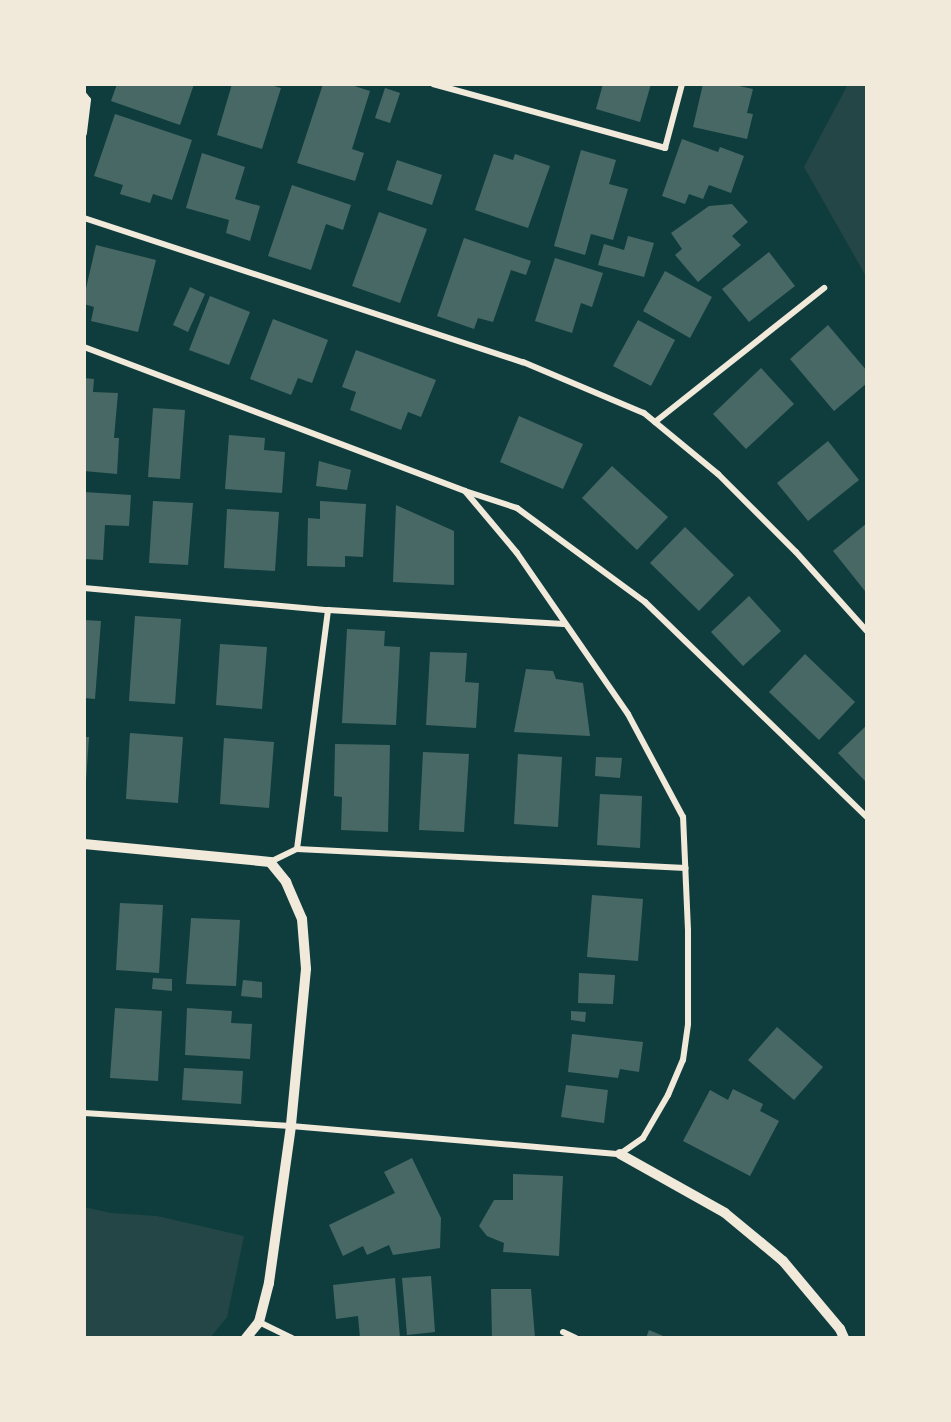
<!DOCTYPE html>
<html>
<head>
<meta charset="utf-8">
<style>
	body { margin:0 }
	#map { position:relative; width:951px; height:1422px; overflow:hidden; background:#0f3d3e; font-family:"Work Sans",sans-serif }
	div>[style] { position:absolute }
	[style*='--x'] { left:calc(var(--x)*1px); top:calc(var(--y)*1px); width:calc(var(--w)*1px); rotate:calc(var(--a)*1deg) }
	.green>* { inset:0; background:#244646 }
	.building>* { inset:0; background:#486865 }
	.minor>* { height:6px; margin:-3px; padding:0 3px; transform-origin:3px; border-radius:3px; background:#f1e9da }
	.tertiary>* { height:10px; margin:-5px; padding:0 5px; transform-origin:5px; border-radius:5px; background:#f1e9da }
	span { translate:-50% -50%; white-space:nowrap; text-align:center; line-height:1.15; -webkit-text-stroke:4.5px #f1e9da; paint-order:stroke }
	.frame { position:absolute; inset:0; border:86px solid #f1e9da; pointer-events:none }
</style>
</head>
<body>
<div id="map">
	<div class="green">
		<i style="clip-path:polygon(848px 84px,867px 84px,867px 278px,804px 167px)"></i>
		<i style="clip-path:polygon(84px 1207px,111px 1213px,157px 1216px,244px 1236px,227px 1317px,210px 1338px,84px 1338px)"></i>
	</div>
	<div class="building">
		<i style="clip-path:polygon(117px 84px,194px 84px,180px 125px,111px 101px)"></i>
		<i style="clip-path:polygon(232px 84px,267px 84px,281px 88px,262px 149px,217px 135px)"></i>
		<i style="clip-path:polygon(323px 84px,348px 84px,370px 91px,352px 149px,364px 153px,355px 181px,297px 163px)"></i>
		<i style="clip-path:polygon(603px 84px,651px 84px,640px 122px,596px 109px)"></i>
		<i style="clip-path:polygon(703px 84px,730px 84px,753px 89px,747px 113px,753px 114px,747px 139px,693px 127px)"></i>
		<i style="clip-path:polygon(385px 88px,400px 93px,390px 123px,375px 118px)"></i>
		<i style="clip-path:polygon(115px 114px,192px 140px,172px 200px,153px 194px,150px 203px,120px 194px,123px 185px,94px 176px)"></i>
		<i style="clip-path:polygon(682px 139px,718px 152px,720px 147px,744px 156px,731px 193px,709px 185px,703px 199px,689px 194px,685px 204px,662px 196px)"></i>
		<i style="clip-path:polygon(581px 150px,616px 160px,609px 184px,628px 189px,613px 240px,591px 234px,585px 255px,554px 246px)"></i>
		<i style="clip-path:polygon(202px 153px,245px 167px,235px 199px,260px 206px,250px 241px,226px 233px,229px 220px,186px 208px)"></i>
		<i style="clip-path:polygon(494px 154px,513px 160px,515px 154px,550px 166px,528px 228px,475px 210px)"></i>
		<i style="clip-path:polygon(397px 160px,442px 175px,432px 205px,387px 190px)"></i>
		<i style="clip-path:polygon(292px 185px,351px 205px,343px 230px,326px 224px,311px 270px,268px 256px)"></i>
		<i style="clip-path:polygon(732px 204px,748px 222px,732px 236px,741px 245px,698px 282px,675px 255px,682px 249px,671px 233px,709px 206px)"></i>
		<i style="clip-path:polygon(379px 212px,427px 229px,400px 303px,352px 286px)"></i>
		<i style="clip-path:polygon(628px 236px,654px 243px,644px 277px,598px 265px,604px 244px,624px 250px)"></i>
		<i style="clip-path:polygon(464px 238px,531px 261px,526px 275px,511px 270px,493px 322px,478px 318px,474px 329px,437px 316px)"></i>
		<i style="clip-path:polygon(96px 245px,156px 260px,138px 332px,91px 321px,94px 307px,84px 304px,84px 297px)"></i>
		<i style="clip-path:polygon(769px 252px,795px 286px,749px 322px,722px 289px)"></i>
		<i style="clip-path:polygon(555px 258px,603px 273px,592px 307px,581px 303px,572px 333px,535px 321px)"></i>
		<i style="clip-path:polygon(665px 271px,712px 297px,690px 338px,643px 311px)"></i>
		<i style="clip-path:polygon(190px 287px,205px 294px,188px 332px,173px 325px)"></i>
		<i style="clip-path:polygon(210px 296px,250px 312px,229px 365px,189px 350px)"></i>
		<i style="clip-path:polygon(273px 319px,328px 340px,312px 383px,298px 378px,291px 395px,250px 379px)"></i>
		<i style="clip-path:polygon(638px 320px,675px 340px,651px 386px,613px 366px)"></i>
		<i style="clip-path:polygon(828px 325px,867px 371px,867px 383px,834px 411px,790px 359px)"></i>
		<i style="clip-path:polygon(356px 350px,436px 380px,421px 417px,408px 412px,401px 430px,350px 410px,356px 392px,342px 387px)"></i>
		<i style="clip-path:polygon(761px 368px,794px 404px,746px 449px,713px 414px)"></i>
		<i style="clip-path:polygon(84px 378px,94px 379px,93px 392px,118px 393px,114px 438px,119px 438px,117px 474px,84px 471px)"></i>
		<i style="clip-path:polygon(153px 408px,185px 410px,180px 479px,148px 477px)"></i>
		<i style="clip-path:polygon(519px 416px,583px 444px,563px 489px,500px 462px)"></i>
		<i style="clip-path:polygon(229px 435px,265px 438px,264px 450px,285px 452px,282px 493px,225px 489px)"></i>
		<i style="clip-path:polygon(828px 441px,859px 480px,808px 521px,777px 483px)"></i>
		<i style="clip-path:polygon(319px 461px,351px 470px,347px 490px,316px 486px)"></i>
		<i style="clip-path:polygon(612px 466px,668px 517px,637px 550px,582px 498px)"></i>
		<i style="clip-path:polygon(84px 492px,131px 495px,129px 526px,105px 525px,103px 560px,84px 559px)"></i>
		<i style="clip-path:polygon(153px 501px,193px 503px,188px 565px,149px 563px)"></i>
		<i style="clip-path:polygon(320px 501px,366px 504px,363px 557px,345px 556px,345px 567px,307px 566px,308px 518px,320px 519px)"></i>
		<i style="clip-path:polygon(396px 505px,454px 531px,454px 585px,393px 582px)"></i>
		<i style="clip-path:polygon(227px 509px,279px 512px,275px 571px,224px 568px)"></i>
		<i style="clip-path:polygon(867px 523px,867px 590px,865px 591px,833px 551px)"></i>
		<i style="clip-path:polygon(685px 527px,734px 575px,699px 611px,650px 563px)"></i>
		<i style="clip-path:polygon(749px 596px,781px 631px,743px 666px,711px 632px)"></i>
		<i style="clip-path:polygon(135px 616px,181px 619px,175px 704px,129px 701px)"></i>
		<i style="clip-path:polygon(84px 620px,101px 621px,95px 699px,84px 698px)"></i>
		<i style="clip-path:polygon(347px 629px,385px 631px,384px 646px,400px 647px,396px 725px,342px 723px)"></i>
		<i style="clip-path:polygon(220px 644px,267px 647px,262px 709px,216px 705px)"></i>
		<i style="clip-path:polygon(430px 652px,467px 653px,465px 682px,479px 683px,476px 728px,426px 725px)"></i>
		<i style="clip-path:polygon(805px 654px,855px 702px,819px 740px,769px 692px)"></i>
		<i style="clip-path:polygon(526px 669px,553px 671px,556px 679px,583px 683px,590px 736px,514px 732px)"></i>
		<i style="clip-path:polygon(867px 725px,867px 783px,838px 753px)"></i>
		<i style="clip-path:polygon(130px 733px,183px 737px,178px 803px,126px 799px)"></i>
		<i style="clip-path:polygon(84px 737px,89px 737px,86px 781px,84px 781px)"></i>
		<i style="clip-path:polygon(224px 738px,274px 742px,269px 808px,220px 804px)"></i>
		<i style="clip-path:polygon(335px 744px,390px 745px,388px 832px,341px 830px,342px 797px,334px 796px)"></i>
		<i style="clip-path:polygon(423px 752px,469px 754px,464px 832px,419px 830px)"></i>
		<i style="clip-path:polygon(518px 754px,562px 757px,558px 827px,514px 824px)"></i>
		<i style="clip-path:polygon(596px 757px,622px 758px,620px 778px,595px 776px)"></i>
		<i style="clip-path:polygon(600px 794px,642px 796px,640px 848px,597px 845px)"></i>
		<i style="clip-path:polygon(592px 895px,643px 899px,638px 961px,587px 957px)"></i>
		<i style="clip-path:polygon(120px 903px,163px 905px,159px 973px,116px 970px)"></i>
		<i style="clip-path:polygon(191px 918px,240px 920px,236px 986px,186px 984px)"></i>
		<i style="clip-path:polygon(579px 973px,615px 975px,613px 1004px,578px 1003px)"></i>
		<i style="clip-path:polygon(153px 978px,172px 979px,172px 991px,152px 989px)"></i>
		<i style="clip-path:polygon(243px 980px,262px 982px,262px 998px,241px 996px)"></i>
		<i style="clip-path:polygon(115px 1008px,162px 1011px,158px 1081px,110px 1078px)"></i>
		<i style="clip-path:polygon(187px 1008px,232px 1011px,231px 1023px,252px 1024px,250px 1059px,185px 1055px)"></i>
		<i style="clip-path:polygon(571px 1011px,586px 1012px,585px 1022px,571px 1020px)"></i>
		<i style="clip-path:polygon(777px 1027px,823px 1067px,794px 1100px,748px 1060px)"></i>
		<i style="clip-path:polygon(572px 1034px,643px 1042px,639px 1072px,620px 1069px,618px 1078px,568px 1072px)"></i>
		<i style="clip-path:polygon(184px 1068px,243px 1071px,241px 1104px,182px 1100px)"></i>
		<i style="clip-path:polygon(566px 1085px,608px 1090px,604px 1123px,561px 1117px)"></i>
		<i style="clip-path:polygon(733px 1089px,763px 1104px,760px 1111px,779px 1121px,750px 1176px,683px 1141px,710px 1090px,728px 1100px)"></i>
		<i style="clip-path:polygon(412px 1158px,441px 1218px,440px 1248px,393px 1255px,389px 1245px,367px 1255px,363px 1246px,343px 1256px,329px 1225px,395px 1193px,384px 1172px)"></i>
		<i style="clip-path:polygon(513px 1174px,563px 1176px,559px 1256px,503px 1252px,504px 1243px,487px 1236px,479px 1226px,494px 1200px,513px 1200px)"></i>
		<i style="clip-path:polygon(431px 1276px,435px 1332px,407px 1335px,402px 1278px)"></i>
		<i style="clip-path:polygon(395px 1278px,400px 1338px,360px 1338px,358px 1316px,336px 1319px,333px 1285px)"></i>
		<i style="clip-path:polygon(491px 1289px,531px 1289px,535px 1338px,492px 1338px)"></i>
		<i style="clip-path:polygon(649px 1330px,668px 1338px,646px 1338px)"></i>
	</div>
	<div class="minor">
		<i style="--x:433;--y:84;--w:241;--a:15.4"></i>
		<i style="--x:665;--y:148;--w:66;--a:-75.1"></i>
		<i style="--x:84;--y:95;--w:6;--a:51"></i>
		<i style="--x:88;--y:100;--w:34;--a:97"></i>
		<i style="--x:84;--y:218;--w:462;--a:18.2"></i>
		<i style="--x:523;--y:362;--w:131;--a:22.9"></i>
		<i style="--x:644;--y:413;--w:96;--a:39.5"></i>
		<i style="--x:718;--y:474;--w:110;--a:45"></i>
		<i style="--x:796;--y:552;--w:106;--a:48.1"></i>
		<i style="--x:84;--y:347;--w:407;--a:20.7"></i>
		<i style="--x:465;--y:491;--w:55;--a:18.1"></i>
		<i style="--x:517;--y:508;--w:159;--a:36.3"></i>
		<i style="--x:645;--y:602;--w:309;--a:44.1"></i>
		<i style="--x:655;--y:422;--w:216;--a:-38.4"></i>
		<i style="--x:84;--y:588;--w:245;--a:5.2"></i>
		<i style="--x:328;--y:610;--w:236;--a:3.4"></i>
		<i style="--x:297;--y:849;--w:241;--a:-82.6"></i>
		<i style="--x:270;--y:862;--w:30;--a:-26"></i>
		<i style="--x:297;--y:849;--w:389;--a:2.8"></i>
		<i style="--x:84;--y:1113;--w:207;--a:3.6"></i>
		<i style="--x:291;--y:1126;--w:330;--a:4.9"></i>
		<i style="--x:620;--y:1154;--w:28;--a:-35"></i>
		<i style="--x:643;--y:1138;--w:50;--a:-59.8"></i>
		<i style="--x:668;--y:1095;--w:38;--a:-67"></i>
		<i style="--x:683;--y:1060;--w:36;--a:-82"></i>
		<i style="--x:688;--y:1024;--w:94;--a:-90"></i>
		<i style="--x:688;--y:930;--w:113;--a:-92.5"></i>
		<i style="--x:683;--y:817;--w:117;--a:-118.1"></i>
		<i style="--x:628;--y:714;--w:196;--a:-124.6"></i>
		<i style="--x:517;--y:553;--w:81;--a:-130"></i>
		<i style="--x:259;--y:1322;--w:37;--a:26"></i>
		<i style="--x:563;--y:1332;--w:14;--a:25"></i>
	</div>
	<div class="tertiary">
		<i style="--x:84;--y:844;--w:187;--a:5.5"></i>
		<i style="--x:270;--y:862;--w:26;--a:51"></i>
		<i style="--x:286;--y:882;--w:40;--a:66.6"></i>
		<i style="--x:302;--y:919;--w:50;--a:85.4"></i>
		<i style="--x:306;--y:969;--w:158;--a:95.5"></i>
		<i style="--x:291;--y:1126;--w:159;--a:98"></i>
		<i style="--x:269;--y:1283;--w:40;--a:104.4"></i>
		<i style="--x:259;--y:1322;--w:21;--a:129"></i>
		<i style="--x:620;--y:1154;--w:120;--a:29.3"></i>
		<i style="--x:725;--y:1213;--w:75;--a:39.6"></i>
		<i style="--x:783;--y:1261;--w:89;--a:50"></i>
		<i style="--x:840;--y:1329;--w:10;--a:66"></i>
	</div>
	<div class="frame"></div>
</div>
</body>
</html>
